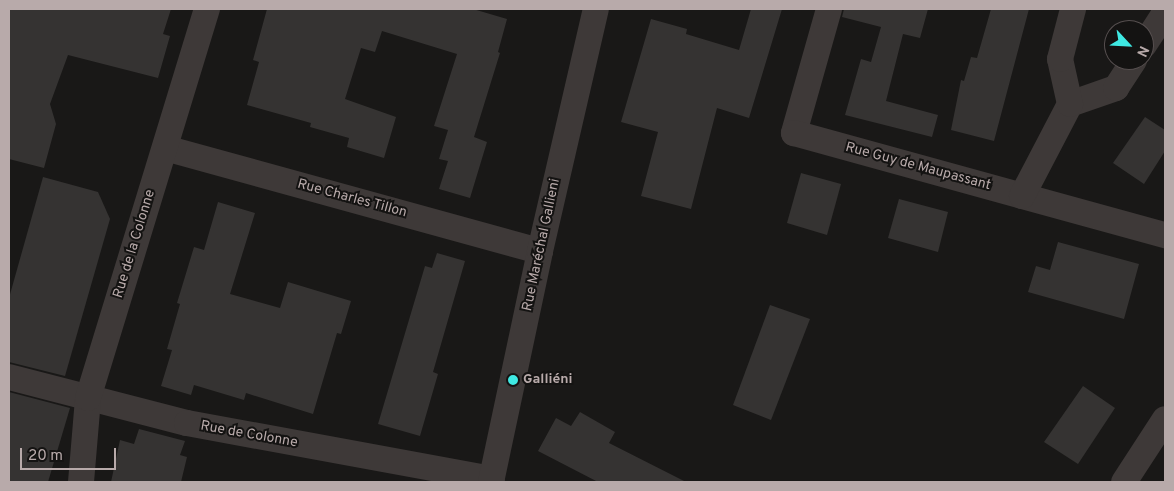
<!DOCTYPE html>
<html>
<head>
<meta charset="utf-8">
<style>
	body { margin:0 }
	#map { position:relative; width:1174px; height:491px; overflow:hidden; background:#191817; font-family:Overpass,sans-serif }
	div>[style] { position:absolute }
	[style*='--x'] { left:calc(var(--x)*1px); top:calc(var(--y)*1px); width:calc(var(--w)*1px); rotate:calc(var(--a)*1deg) }
	.building>* { inset:0; background:#353332 }
	.street>* { height:26px; margin:-13px; padding:0 13px; transform-origin:13px; border-radius:13px; background:#3e3938 }
	.dots>* { width:14px; height:14px; translate:-50% -50%; box-sizing:border-box; border:2px solid #141312; border-radius:50% }
	span { translate:-50% -50%; white-space:nowrap; text-align:center; line-height:1.15; -webkit-text-stroke:4px #141312; paint-order:stroke }
	.street-label { font-size:14px; color:#b8aaaa }
	.poi-label { font-size:14px; color:#b8aaaa; font-weight:700 }
	.left { translate:0 -50%; text-align:left }
	.frame { position:absolute; inset:0; border:10px solid #b8aaaa; pointer-events:none }
	.north { position:absolute; left:1104px; top:20px; width:50px; height:50px; box-sizing:border-box; background:#141312; border:1px solid #564f4f; border-radius:50%; rotate:115deg; font-size:14px; font-weight:700; line-height:20px; text-align:center; color:#b8aaaa }
	.north::after { content:''; display:block; margin:auto; width:18px; height:22px; background:#3fe9e3; clip-path:polygon(50% 0,100% 100%,50% 72%,0 100%) }
	.scale { position:absolute; left:20px; top:448px; width:96px; height:22px; box-sizing:border-box; border:2px solid #b8aaaa; border-top:0; padding-left:6px; font-size:15px; line-height:18px; white-space:nowrap; color:#b8aaaa; -webkit-text-stroke:4px #141312; paint-order:stroke }
</style>
</head>
<body>
<div id="map">
	<div class="building">
		<i style="clip-path:polygon(9px 9px,171px 9px,163px 34px,170px 36px,158px 78px,68px 55px,50px 104px,56px 124px,44px 168px,9px 159px)"></i>
		<i style="clip-path:polygon(267px 9px,473px 9px,507px 19px,498px 52px,500px 53px,474px 137px,487px 142px,470px 198px,439px 189px,448px 161px,439px 159px,448px 130px,434px 126px,457px 54px,382px 31px,375px 52px,361px 48px,345px 99px,396px 117px,384px 158px,347px 147px,349px 138px,310px 127px,311px 123px,247px 105px,259px 62px,253px 60px)"></i>
		<i style="clip-path:polygon(751px 9px,782px 9px,749px 118px,717px 108px,691px 209px,641px 196px,658px 132px,621px 122px,651px 19px,687px 29px,686px 34px,739px 50px)"></i>
		<i style="clip-path:polygon(844px 9px,928px 9px,920px 38px,903px 34px,886px 101px,938px 115px,932px 137px,845px 115px,861px 59px,871px 62px,881px 27px,842px 17px)"></i>
		<i style="clip-path:polygon(991px 9px,1029px 9px,994px 141px,951px 130px,961px 80px,964px 81px,971px 57px,977px 58px)"></i>
		<i style="clip-path:polygon(1145px 117px,1165px 130px,1165px 151px,1144px 184px,1113px 163px)"></i>
		<i style="clip-path:polygon(801px 173px,841px 184px,827px 235px,787px 223px)"></i>
		<i style="clip-path:polygon(43px 177px,98px 192px,110px 219px,65px 376px,9px 362px,9px 298px)"></i>
		<i style="clip-path:polygon(899px 199px,948px 212px,938px 252px,888px 238px)"></i>
		<i style="clip-path:polygon(218px 202px,255px 213px,230px 294px,280px 308px,288px 282px,351px 301px,341px 334px,337px 333px,313px 414px,246px 393px,244px 400px,194px 385px,191px 395px,161px 386px,172px 350px,167px 349px,180px 304px,177px 303px,194px 247px,204px 250px)"></i>
		<i style="clip-path:polygon(1058px 242px,1139px 264px,1124px 319px,1028px 292px,1036px 266px,1050px 270px)"></i>
		<i style="clip-path:polygon(437px 253px,465px 261px,433px 372px,438px 374px,420px 436px,378px 424px,425px 266px,432px 268px)"></i>
		<i style="clip-path:polygon(770px 305px,810px 319px,771px 420px,733px 405px)"></i>
		<i style="clip-path:polygon(1083px 386px,1115px 408px,1078px 464px,1044px 442px)"></i>
		<i style="clip-path:polygon(9px 392px,70px 408px,48px 482px,9px 482px)"></i>
		<i style="clip-path:polygon(580px 412px,615px 432px,609px 443px,686px 482px,598px 482px,538px 451px,556px 418px,571px 426px)"></i>
		<i style="clip-path:polygon(139px 429px,185px 441px,180px 455px,187px 457px,181px 482px,111px 482px,120px 440px,134px 444px)"></i>
	</div>
	<div class="street">
		<i style="--x:829;--y:9;--w:129;--a:105.8"></i>
		<i style="--x:794;--y:133;--w:385;--a:15.4"></i>
		<i style="--x:1144;--y:45;--w:38;--a:-57"></i>
		<i style="--x:1070;--y:104;--w:49;--a:-19.2"></i>
		<i style="--x:1116;--y:88;--w:33;--a:-57"></i>
		<i style="--x:165;--y:148;--w:389;--a:15.4"></i>
		<i style="--x:1022;--y:196;--w:104;--a:-62.4"></i>
		<i style="--x:1070;--y:104;--w:46;--a:-102.5"></i>
		<i style="--x:1060;--y:59;--w:52;--a:-75.4"></i>
		<i style="--x:9;--y:377;--w:184;--a:14.5"></i>
		<i style="--x:187;--y:423;--w:310;--a:10.4"></i>
		<i style="--x:81;--y:482;--w:84;--a:-85.2"></i>
		<i style="--x:88;--y:398;--w:407;--a:-73"></i>
		<i style="--x:491;--y:482;--w:236;--a:-78"></i>
		<i style="--x:540;--y:251;--w:248;--a:-77"></i>
		<i style="--x:1124;--y:482;--w:75;--a:-56.9"></i>
	</div>
	<div class="dots">
		<i style="left:513px;top:380px;background:#3fe9e3"></i>
	</div>
	<div class="street-label">
		<span style="left:918px;top:167px;rotate:15deg">Rue Guy de Maupassant</span>
		<span style="left:352px;top:199px;rotate:15deg">Rue Charles Tillon</span>
		<span style="left:135px;top:244px;rotate:-73deg">Rue de la Colonne</span>
		<span style="left:542px;top:245px;rotate:-78deg">Rue Maréchal Gallieni</span>
		<span style="left:249px;top:435px;rotate:10deg">Rue de Colonne</span>
	</div>
	<div class="poi-label">
		<span class="left" style="left:523px;top:380px">Galliéni</span>
	</div>
	<div class="frame"></div>
	<div class="north">N</div>
	<div class="scale">20 m</div>
</div>
</body>
</html>
